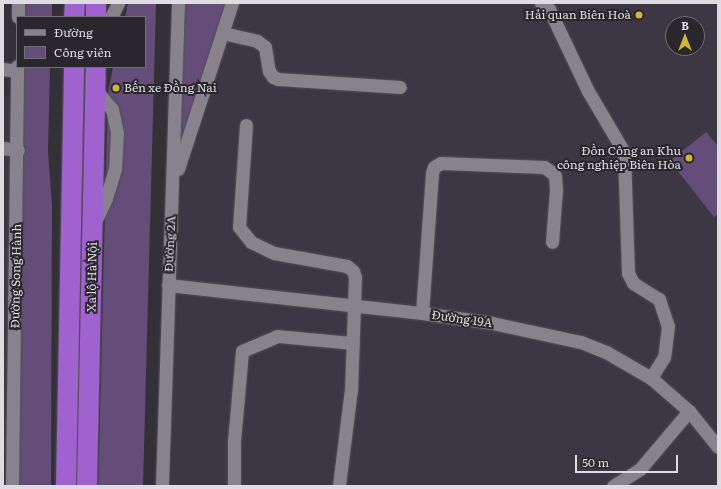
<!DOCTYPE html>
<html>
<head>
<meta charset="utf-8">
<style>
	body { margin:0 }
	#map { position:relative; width:721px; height:489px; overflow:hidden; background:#333037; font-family:Literata,serif }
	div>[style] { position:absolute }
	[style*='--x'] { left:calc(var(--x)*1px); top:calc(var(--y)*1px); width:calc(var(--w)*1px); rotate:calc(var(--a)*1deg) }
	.built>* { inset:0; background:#3d3743 }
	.green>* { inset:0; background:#644d79 }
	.roads { filter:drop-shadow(0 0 1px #524f55) drop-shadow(0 0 1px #524f55) }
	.minor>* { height:13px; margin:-6.5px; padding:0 6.5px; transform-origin:6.5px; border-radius:6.5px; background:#87828b }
	.highway>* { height:20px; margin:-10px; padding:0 10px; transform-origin:10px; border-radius:10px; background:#9f62cf }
	.dots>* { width:11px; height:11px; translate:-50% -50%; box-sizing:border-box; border:2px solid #29262d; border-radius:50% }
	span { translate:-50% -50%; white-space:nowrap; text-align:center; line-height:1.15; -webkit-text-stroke:4px #29262d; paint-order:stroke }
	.poi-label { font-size:12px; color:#dedce1 }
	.right { translate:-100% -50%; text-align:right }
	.left { translate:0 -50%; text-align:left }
	.street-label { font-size:12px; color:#dedce1 }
	.frame { position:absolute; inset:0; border:4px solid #dedce1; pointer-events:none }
	.legend { position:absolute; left:16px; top:16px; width:130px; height:52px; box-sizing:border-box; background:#29262d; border:1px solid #716f75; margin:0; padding:5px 7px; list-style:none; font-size:12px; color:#dedce1 }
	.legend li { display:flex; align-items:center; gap:8px; height:20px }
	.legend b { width:20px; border:1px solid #716f75 }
	.north { position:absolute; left:665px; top:16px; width:40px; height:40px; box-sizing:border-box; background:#29262d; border:1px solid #716f75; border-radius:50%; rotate:0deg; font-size:11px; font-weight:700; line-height:16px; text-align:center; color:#dedce1 }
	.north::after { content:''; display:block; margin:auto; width:14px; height:18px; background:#d0b736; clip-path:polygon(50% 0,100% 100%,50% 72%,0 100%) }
	.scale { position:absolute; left:575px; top:455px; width:103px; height:18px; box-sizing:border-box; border:2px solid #dedce1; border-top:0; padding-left:5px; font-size:12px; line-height:14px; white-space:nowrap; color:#dedce1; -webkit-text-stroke:3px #29262d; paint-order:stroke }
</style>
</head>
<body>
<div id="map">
	<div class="built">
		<i style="clip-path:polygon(evenodd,235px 3px,718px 3px,718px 486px,171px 486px,175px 281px,182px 168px,235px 3px,673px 24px,697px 24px,697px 48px,673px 48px,673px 24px)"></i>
		<i style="clip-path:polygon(3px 96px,9px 96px,8px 455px,3px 455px)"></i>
	</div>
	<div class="green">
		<i style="clip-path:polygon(24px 3px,52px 3px,52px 17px,24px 17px)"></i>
		<i style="clip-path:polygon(128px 3px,156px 3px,143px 486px,98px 486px,108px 93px,113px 67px,145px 67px,145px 17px,125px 17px)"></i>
		<i style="clip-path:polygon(185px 3px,229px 3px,179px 157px)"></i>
		<i style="clip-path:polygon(23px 67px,50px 67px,48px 152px,52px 205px,51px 486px,19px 486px)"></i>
		<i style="clip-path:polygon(706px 132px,718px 146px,718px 214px,714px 217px,670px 161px)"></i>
	</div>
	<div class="roads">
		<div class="minor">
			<i style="--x:541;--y:3;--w:10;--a:37"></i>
			<i style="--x:549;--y:9;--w:91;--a:64.6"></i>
			<i style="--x:588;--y:91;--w:71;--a:59.5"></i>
			<i style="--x:624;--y:152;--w:121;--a:88.1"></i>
			<i style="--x:628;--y:273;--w:11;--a:63"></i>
			<i style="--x:633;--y:283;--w:31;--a:32"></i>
			<i style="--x:659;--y:299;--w:28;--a:72"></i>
			<i style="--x:668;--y:326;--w:31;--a:97"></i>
			<i style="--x:664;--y:357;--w:25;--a:122"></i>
			<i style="--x:18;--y:17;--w:14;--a:-90"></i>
			<i style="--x:111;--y:17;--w:16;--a:-63"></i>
			<i style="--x:223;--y:33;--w:35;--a:13"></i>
			<i style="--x:257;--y:41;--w:10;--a:37"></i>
			<i style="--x:265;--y:47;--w:24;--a:81"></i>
			<i style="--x:269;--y:71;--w:7;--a:56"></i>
			<i style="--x:273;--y:77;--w:5;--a:22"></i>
			<i style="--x:278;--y:79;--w:122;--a:3.8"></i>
			<i style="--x:3;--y:69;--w:14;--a:8"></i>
			<i style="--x:95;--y:89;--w:26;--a:50"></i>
			<i style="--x:112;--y:109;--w:25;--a:78"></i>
			<i style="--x:117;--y:133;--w:36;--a:93"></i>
			<i style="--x:115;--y:169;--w:31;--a:107"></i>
			<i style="--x:106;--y:199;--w:25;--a:116"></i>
			<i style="--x:246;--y:125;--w:102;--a:93.9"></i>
			<i style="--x:239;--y:227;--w:19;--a:51"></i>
			<i style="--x:251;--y:242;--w:25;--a:26"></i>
			<i style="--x:274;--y:253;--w:74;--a:10.1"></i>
			<i style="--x:347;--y:266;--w:8;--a:40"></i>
			<i style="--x:353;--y:271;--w:6;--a:72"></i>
			<i style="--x:355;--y:277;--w:112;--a:92"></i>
			<i style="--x:351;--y:389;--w:98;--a:97.1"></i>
			<i style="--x:3;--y:148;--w:15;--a:8"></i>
			<i style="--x:178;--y:169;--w:175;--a:-72"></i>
			<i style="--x:168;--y:285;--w:256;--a:6.3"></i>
			<i style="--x:422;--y:313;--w:71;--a:8.1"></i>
			<i style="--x:492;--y:323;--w:91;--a:12.1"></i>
			<i style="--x:581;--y:342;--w:27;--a:22"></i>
			<i style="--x:606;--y:352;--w:52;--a:30"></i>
			<i style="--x:651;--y:378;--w:50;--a:41"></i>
			<i style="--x:689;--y:411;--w:46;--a:51.1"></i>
			<i style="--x:422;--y:313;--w:140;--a:-85.9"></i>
			<i style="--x:432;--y:173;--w:6;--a:-72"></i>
			<i style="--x:434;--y:167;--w:8;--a:-30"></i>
			<i style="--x:441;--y:163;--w:103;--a:2.2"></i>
			<i style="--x:544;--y:167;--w:7;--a:34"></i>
			<i style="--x:550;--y:171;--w:7;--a:45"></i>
			<i style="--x:555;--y:176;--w:14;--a:86"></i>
			<i style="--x:556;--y:190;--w:52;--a:94.4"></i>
			<i style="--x:12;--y:486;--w:420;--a:-89.3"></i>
			<i style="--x:162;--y:486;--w:483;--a:-88.1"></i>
			<i style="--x:234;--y:486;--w:45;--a:-90"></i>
			<i style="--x:234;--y:441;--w:90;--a:-84.9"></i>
			<i style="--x:242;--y:351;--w:38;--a:-23"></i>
			<i style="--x:277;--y:336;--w:76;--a:5.3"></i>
			<i style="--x:613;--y:486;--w:32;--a:-32"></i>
			<i style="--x:640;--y:469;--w:76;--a:-49.8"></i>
		</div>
		<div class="highway">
			<i style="--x:96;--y:3;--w:14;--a:90"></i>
			<i style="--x:74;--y:17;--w:14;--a:-86"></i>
			<i style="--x:66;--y:486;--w:419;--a:-88.9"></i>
			<i style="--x:87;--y:486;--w:419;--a:-88.8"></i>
		</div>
	</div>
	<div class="dots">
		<i style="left:639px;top:15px;background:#d0b736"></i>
		<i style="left:116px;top:88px;background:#d0b736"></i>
		<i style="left:689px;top:158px;background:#d0b736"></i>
	</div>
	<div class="poi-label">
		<span class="right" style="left:631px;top:15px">Hải quan Biên Hoà</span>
		<span class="left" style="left:124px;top:88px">Bến xe Đồng Nai</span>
		<span class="right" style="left:681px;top:158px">Đồn Công an Khu<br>công nghiệp Biên Hòa</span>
	</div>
	<div class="street-label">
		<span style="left:170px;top:244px;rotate:-87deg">Đường 2A</span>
		<span style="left:16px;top:276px;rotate:-89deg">Đường Song Hành</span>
		<span style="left:92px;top:277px;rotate:-89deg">Xa lộ Hà Nội</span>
		<span style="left:462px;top:319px;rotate:8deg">Đường 19A</span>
	</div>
	<div class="frame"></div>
	<ul class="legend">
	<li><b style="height:5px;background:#87828b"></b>Đường</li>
	<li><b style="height:11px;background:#644d79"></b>Công viên</li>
	</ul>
	<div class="north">B</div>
	<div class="scale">50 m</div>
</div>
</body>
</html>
